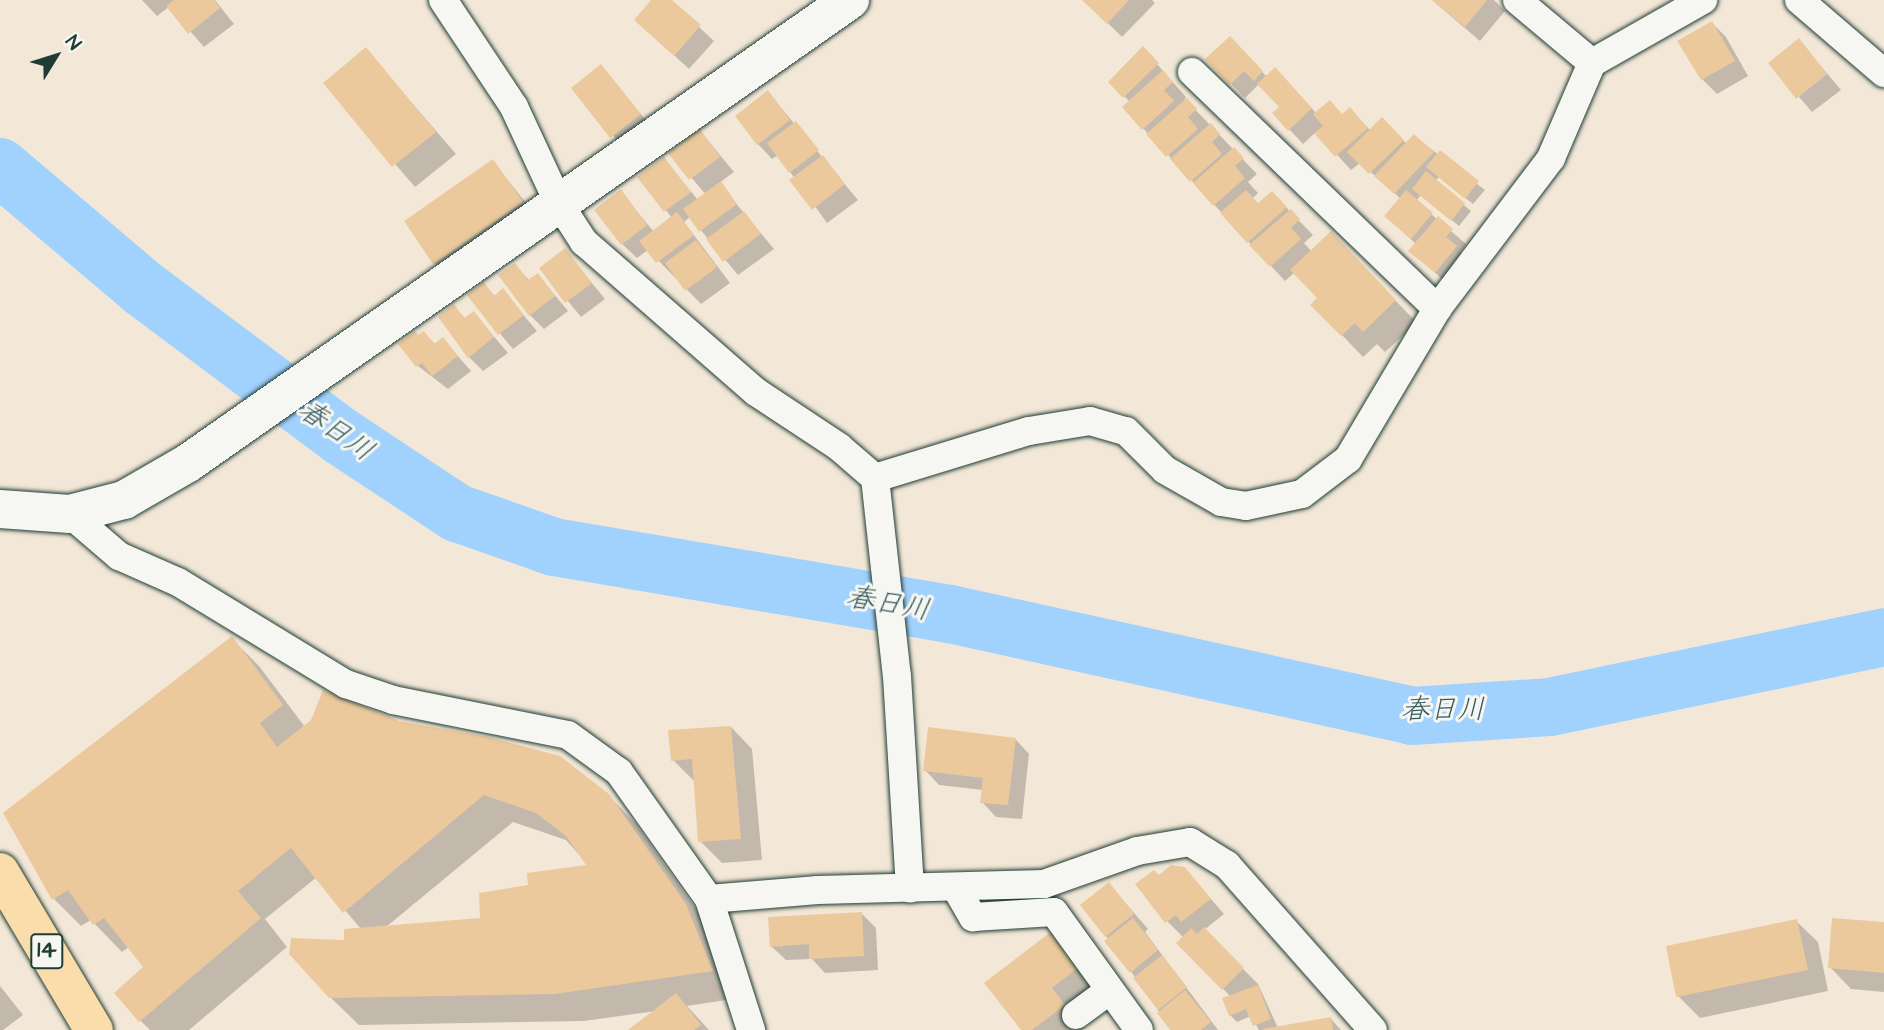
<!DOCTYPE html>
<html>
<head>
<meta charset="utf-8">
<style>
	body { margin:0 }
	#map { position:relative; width:1884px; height:1030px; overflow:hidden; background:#f3e8d8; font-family:"Architects Daughter","Klee One",sans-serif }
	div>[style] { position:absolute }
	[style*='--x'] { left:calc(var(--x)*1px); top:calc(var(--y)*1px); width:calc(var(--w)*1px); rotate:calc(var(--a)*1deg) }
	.shadow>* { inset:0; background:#0003 }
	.river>* { height:58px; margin:-29px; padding:0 29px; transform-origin:29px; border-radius:29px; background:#a1d1fd }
	.building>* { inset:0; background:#ebc99d }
	.roads { filter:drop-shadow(0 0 2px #1f3d34) drop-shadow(0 0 2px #1f3d34) }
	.street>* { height:28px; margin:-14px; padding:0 14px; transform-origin:14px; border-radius:14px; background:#f6f6f2 }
	.secondary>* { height:38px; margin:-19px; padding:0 19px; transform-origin:19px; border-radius:19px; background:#f6f6f2 }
	.primary>* { height:38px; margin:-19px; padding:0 19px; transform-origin:19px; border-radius:19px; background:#faddab }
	span { translate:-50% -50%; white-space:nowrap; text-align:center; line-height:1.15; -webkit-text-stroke:6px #f6f6f2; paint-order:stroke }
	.shield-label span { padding:2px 5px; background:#f6f6f2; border:2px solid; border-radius:5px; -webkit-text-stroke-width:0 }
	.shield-label { font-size:24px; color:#1f3d34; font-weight:700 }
	.water-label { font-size:28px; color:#395b5c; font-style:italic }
	.north { position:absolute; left:21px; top:21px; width:70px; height:70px; -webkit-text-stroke:5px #f6f6f2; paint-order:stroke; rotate:52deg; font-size:19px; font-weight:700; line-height:28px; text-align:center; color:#1f3d34 }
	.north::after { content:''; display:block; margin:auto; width:24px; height:32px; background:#1f3d34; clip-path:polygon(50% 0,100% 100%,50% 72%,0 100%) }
</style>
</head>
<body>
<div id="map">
	<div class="shadow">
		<i style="clip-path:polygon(142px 0,215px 0,234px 24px,204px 47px,169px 7px,157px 16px)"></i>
		<i style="clip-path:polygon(654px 0,670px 0,714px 41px,689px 69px,651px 34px)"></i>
		<i style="clip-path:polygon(1084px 0,1152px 0,1155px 3px,1122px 37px)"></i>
		<i style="clip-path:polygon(1432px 0,1494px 0,1505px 11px,1480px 41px)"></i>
		<i style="clip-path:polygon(1712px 23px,1726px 37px,1748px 76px,1717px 94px,1702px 79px)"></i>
		<i style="clip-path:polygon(1230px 38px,1267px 77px,1289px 84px,1316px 113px,1343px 115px,1349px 109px,1371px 131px,1382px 120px,1407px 144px,1414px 136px,1485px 190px,1473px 204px,1439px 177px,1435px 181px,1471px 211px,1459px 226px,1421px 195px,1416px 201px,1466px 244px,1460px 252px,1470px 262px,1450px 286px,1411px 251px,1416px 244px,1386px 216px,1401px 199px,1386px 185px,1360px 163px,1351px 170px,1316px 132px,1303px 144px,1289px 129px,1281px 107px,1259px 84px,1245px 98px,1208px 60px)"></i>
		<i style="clip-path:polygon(1799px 40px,1841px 90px,1812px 112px,1770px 63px)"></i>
		<i style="clip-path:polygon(1143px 48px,1186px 97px,1181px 106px,1187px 101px,1257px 174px,1248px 182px,1258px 193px,1252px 199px,1258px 204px,1272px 193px,1313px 235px,1304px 243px,1312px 252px,1352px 255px,1417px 323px,1385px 352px,1377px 344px,1363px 357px,1342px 335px,1319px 298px,1294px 273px,1285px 281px,1143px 128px,1130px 102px,1110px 82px)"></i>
		<i style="clip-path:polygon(366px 50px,456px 154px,415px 187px,325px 83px)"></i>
		<i style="clip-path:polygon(601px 66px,654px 130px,626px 151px,574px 88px)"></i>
		<i style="clip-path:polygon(768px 92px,858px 200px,827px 223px,778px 155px,772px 159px,758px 144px)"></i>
		<i style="clip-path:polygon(700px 131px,734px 172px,719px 183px,774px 249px,738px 275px,690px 217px,684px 222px,730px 283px,701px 304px,648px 250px,637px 258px,622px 244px,621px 192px,654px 232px,672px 218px,640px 177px,664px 159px,698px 200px,706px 195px,671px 153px)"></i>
		<i style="clip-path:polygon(493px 162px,543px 224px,456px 284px,434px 263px)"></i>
		<i style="clip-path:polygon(565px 250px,605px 299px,581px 317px,541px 268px)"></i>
		<i style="clip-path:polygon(515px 265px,530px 281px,538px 275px,568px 311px,544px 329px,530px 315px)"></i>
		<i style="clip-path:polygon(484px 285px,496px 297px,503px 291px,537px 331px,513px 349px,469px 296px)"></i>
		<i style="clip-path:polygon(454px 307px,466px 319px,474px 313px,508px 353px,483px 371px,469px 357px)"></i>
		<i style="clip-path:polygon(424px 333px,436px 345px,443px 339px,471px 371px,448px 389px,418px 366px,419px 337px)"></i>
		<i style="clip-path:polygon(evenodd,232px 639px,259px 666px,305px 727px,398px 723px,608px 795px,636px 824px,713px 934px,739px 998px,687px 1006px,709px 1030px,631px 1030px,656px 1011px,584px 1021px,359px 1025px,330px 997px,345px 942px,361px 929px,317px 877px,265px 919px,287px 947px,189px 1030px,150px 1030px,140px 1020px,145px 967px,129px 947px,122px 952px,91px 920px,81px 926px,54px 899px,232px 639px,513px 822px,566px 840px,589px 866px,530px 887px,482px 920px,386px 927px,513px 822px)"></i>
		<i style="clip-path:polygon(731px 727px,752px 749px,762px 860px,722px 863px,700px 841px,695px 782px,673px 760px)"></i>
		<i style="clip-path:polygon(1015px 739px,1029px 754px,1022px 819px,996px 817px,982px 802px,983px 790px,939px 785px,925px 770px)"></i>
		<i style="clip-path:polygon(1184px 868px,1224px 914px,1204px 930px,1258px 984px,1278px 1028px,1331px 1019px,1341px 1030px,1259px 1030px,1251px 1016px,1237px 1022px,1230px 1015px,1231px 997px,1179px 943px,1184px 938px,1167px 921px,1159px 877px)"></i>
		<i style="clip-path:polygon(1109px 884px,1148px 929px,1145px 932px,1218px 1030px,1172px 1030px,1106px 936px)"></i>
		<i style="clip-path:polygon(861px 913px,876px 928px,878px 970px,825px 973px,812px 959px,786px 960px,771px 946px)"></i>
		<i style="clip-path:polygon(1796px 921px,1818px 942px,1828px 991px,1700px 1018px,1678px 996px)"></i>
		<i style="clip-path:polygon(1884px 924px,1884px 992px,1851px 989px,1830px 967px)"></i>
		<i style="clip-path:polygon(1052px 933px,1100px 989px,1073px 1010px,1085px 1027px,1082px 1030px,1023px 1030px)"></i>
		<i style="clip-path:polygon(0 986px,23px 1015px,3px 1030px,0 1030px)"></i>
	</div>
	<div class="river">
		<i style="--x:0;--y:167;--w:189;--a:40.3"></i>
		<i style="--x:144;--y:289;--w:247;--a:36.8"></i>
		<i style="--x:342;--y:437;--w:138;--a:33.5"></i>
		<i style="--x:457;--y:513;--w:103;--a:19.3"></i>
		<i style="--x:554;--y:547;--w:402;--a:9.6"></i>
		<i style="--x:950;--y:614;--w:473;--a:12.4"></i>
		<i style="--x:1412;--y:716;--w:138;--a:-3.7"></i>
		<i style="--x:1550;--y:707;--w:341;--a:-11.8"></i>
	</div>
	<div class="building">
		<i style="clip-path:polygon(174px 0,214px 0,220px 8px,188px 34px,166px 6px)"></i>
		<i style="clip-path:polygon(651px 0,672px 0,701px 25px,674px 56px,634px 20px)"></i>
		<i style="clip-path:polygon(1082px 0,1129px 0,1107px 24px)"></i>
		<i style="clip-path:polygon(1432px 0,1487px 0,1465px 27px)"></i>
		<i style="clip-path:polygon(1712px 21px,1735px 61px,1701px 80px,1677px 41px)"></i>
		<i style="clip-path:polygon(1230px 36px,1263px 71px,1254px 81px,1244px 71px,1230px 85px,1205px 59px)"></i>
		<i style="clip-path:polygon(1799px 38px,1827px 74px,1796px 99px,1768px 63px)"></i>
		<i style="clip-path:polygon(1143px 46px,1159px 63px,1123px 98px,1108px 82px)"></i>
		<i style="clip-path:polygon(366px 47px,436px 132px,392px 167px,323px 83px)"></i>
		<i style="clip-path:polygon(601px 64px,641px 114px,610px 138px,571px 88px)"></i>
		<i style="clip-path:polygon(1275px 67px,1312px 108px,1288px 131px,1272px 113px,1279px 107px,1257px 84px)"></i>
		<i style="clip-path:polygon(1163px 70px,1173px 82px,1164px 90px,1174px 101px,1142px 130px,1122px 107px)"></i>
		<i style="clip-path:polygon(768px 90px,790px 120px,757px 145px,735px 116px)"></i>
		<i style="clip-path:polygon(1187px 98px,1197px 109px,1188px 117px,1198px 129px,1166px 157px,1146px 134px)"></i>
		<i style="clip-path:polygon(1330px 100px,1342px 114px,1350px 107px,1368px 128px,1335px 157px,1314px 133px,1323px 126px,1313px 114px)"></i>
		<i style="clip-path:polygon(1382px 117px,1404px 140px,1369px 174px,1347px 152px)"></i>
		<i style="clip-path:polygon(796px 121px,819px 150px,789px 173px,767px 143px)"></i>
		<i style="clip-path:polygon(1211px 123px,1220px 134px,1212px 142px,1222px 154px,1190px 182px,1170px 159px)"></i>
		<i style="clip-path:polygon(700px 129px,720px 157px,689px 180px,668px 153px)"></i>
		<i style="clip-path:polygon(1414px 134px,1434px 152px,1394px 194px,1374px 176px)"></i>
		<i style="clip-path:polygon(1234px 147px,1244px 158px,1235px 166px,1245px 178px,1213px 206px,1193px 183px)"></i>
		<i style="clip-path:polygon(1440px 150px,1479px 181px,1465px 199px,1426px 167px)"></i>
		<i style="clip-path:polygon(823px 155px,845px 184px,812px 210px,789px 180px)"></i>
		<i style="clip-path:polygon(664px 157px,691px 192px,664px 212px,637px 177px)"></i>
		<i style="clip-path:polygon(493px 159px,523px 202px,433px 264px,404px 221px)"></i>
		<i style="clip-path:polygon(1426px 171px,1465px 203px,1451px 221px,1412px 189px)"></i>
		<i style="clip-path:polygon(721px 181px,737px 204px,699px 232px,683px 209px)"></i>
		<i style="clip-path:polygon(621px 189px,647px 225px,621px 245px,594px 210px)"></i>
		<i style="clip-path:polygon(1246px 190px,1258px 203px,1272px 191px,1287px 207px,1247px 243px,1220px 213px)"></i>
		<i style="clip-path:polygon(1406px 190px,1433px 213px,1411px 239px,1384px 216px)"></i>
		<i style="clip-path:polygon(1291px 209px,1300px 219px,1291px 228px,1301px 239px,1270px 267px,1249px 245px)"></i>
		<i style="clip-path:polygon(744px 211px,761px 234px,723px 262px,706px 239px)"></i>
		<i style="clip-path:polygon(677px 212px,694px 235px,656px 263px,639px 241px)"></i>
		<i style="clip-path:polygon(1438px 216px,1453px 229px,1446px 237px,1457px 246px,1435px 273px,1408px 251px)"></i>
		<i style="clip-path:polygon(1331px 231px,1396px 300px,1363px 332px,1355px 323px,1341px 336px,1310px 305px,1317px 298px,1290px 270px)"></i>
		<i style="clip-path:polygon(696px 240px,717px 267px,685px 291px,665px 263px)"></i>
		<i style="clip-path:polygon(565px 248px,592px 283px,565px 303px,539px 268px)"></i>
		<i style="clip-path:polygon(515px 263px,528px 280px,538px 273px,555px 296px,529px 316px,498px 275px)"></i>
		<i style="clip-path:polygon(484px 282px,494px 296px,503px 288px,524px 315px,498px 335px,467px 295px)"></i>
		<i style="clip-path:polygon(454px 304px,464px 318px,474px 311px,494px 337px,468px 358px,438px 317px)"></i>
		<i style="clip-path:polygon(415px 331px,418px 335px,424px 331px,434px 344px,443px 337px,458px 356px,432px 376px,422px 363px,416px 367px,398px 344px)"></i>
		<i style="clip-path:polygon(232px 636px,283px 705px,260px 723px,277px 747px,311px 720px,323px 690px,399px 721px,488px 737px,560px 756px,609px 794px,686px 904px,713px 971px,555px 994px,329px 998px,289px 954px,291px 938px,344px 940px,344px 929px,480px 918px,479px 893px,528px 885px,527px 873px,586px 865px,566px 836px,536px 813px,484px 795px,343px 913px,291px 848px,238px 891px,261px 918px,139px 1022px,114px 993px,143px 967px,104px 918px,93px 925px,68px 890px,52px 900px,3px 813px)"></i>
		<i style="clip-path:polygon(731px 726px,741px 839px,698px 842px,692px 759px,671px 761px,668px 730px)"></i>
		<i style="clip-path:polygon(928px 727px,1016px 738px,1008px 805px,980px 803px,983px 778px,923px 771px)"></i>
		<i style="clip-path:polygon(1171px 865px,1185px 867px,1211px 899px,1181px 922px,1176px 915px,1165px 923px,1135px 884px,1154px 870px,1159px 875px)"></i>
		<i style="clip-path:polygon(1109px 882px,1134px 914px,1105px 937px,1080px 905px)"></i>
		<i style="clip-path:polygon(862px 912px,864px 956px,809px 959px,809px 944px,770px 947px,768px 917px)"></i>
		<i style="clip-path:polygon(1133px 918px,1158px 950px,1130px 973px,1104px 941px)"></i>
		<i style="clip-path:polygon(1832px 918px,1884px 922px,1884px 973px,1828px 968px)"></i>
		<i style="clip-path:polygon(1797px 919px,1808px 970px,1676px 997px,1666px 946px)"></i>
		<i style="clip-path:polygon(1204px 927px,1244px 968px,1222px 990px,1176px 943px,1191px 928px,1197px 934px)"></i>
		<i style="clip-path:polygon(1052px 931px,1079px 967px,1052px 988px,1065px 1005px,1032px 1030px,1021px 1030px,984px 983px)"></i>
		<i style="clip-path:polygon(1162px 955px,1187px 987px,1158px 1010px,1133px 978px)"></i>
		<i style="clip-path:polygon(1258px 985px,1271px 1019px,1253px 1026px,1246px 1009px,1229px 1016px,1222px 998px)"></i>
		<i style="clip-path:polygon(1185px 990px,1211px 1022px,1201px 1030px,1170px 1030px,1157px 1013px)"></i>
		<i style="clip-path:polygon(676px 993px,701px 1025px,694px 1030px,628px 1030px)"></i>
		<i style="clip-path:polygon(1331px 1017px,1333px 1030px,1263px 1030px,1263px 1029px)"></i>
	</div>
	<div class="roads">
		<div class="street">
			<i style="--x:443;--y:0;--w:128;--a:56.4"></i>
			<i style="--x:514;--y:107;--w:105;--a:65.1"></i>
			<i style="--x:558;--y:202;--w:48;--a:57"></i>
			<i style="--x:584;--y:242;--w:228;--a:41.1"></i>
			<i style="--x:756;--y:392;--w:100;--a:33.5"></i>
			<i style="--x:839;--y:447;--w:48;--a:40.7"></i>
			<i style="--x:875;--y:478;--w:199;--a:83.7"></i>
			<i style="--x:897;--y:676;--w:213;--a:86.5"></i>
			<i style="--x:1517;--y:0;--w:98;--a:40"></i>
			<i style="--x:1799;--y:0;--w:112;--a:40.7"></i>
			<i style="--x:1192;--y:72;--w:341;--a:44"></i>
			<i style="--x:875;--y:478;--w:161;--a:-17"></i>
			<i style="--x:1029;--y:431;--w:62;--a:-9.3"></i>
			<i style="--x:1090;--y:421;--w:37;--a:16"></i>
			<i style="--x:1126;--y:431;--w:55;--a:45"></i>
			<i style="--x:1165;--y:470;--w:64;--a:29.7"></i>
			<i style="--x:1221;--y:502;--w:25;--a:9"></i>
			<i style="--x:1246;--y:506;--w:57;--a:-12.1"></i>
			<i style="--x:1302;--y:494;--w:58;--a:-37.3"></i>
			<i style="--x:1348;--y:459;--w:174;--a:-59.3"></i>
			<i style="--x:1437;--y:309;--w:189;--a:-52.9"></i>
			<i style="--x:1551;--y:158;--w:103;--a:-66.7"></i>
			<i style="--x:1592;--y:63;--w:128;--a:-29.6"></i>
			<i style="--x:70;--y:514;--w:65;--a:40.6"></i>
			<i style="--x:119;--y:556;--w:64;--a:23.8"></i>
			<i style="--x:178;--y:582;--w:197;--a:31.3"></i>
			<i style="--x:346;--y:684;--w:50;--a:18.8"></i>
			<i style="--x:393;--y:700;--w:178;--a:11.3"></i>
			<i style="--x:568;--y:735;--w:63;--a:36"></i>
			<i style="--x:619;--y:772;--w:156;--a:54.7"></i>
			<i style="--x:709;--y:899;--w:138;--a:72.2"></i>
			<i style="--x:956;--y:888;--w:34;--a:60"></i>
			<i style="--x:973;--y:917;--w:81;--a:-3.5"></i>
			<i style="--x:1054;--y:912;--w:145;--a:54.2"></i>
			<i style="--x:709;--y:899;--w:109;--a:-4.7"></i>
			<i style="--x:818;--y:890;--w:226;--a:-1.5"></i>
			<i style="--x:1044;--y:884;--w:99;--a:-19.5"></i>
			<i style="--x:1137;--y:851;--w:54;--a:-9.6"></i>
			<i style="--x:1190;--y:842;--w:44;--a:31.9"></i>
			<i style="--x:1227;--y:865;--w:220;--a:48.5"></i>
			<i style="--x:1076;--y:1015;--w:42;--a:-36.3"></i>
		</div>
		<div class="secondary">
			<i style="--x:0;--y:509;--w:70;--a:4.1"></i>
			<i style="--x:70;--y:514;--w:56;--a:-14.5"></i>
			<i style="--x:124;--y:500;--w:74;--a:-30"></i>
			<i style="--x:188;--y:463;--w:808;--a:-34.97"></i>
		</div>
		<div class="primary">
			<i style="--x:0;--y:872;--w:184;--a:59.3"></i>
		</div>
	</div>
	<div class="shield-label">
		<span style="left:47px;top:951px">14</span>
	</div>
	<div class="water-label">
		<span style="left:336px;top:431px;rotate:35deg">春日川</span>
		<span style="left:888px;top:604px;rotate:10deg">春日川</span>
		<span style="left:1443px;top:710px">春日川</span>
	</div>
	<div class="north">N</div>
</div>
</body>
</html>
